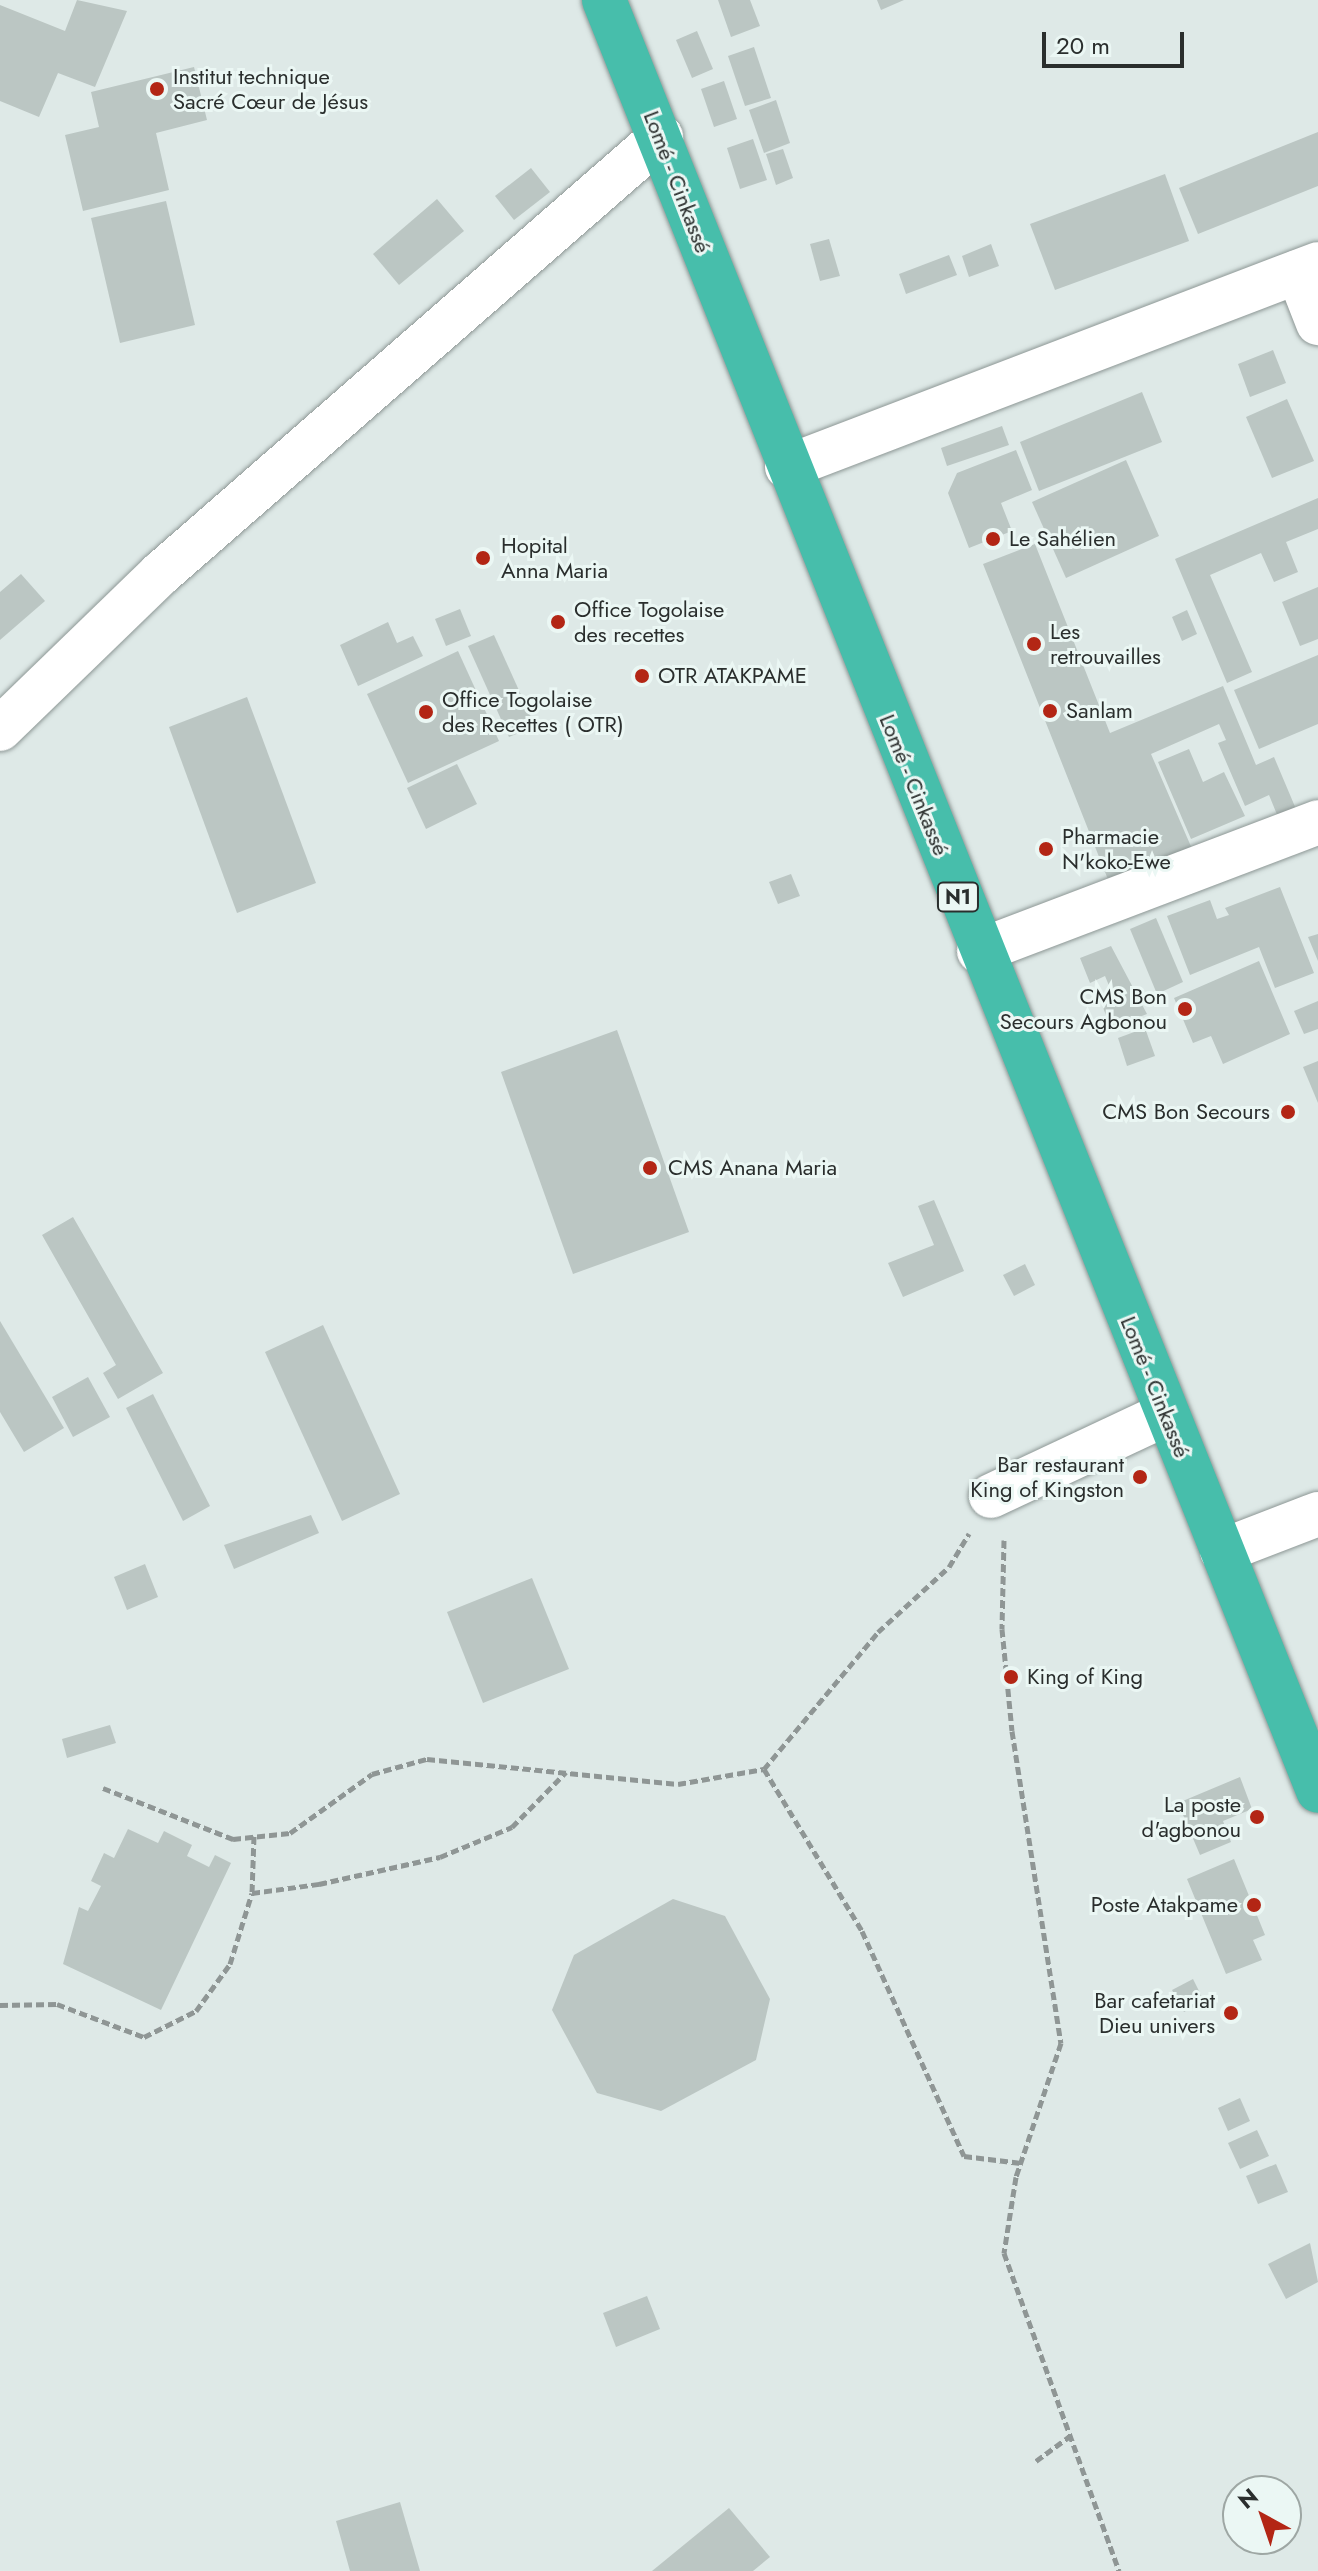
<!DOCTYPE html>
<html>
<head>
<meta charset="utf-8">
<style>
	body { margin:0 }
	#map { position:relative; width:1318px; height:2571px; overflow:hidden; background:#dee9e7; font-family:Jost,sans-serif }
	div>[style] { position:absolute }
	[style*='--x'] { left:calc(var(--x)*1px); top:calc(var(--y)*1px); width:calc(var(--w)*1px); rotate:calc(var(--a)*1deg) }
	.building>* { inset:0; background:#bbc6c3 }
	.path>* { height:5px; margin-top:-2.5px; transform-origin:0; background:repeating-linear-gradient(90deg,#8f9695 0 8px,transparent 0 12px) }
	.roads { filter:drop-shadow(0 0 2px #8d9795) drop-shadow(0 0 2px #8d9795) }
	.minor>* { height:44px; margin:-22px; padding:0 22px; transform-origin:22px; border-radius:22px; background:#fff }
	.highway>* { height:44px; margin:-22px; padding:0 22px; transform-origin:22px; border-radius:22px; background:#47beab }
	.dots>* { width:22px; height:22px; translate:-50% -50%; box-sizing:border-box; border:4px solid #ebf7f4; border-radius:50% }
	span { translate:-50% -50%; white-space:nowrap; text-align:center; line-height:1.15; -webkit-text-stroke:6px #ebf7f4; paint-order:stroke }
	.shield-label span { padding:2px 6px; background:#ebf7f4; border:2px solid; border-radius:6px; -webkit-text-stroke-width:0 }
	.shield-label { font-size:20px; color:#2a2e2d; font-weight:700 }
	.poi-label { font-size:22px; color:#2a2e2d }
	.left { translate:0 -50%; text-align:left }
	.right { translate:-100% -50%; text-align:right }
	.street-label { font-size:22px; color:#2a2e2d }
	.north { position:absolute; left:1222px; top:2475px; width:80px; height:80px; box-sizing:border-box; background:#ebf7f4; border:2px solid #9ea7a4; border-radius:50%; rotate:320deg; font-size:22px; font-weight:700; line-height:32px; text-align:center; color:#2a2e2d }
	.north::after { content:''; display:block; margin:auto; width:28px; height:36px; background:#b32615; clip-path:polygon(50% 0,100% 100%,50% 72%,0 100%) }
	.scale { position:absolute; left:1042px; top:32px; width:142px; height:36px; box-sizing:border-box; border:4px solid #2a2e2d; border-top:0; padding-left:10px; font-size:24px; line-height:28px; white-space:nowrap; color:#2a2e2d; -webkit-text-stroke:6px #ebf7f4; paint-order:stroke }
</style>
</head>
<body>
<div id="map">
	<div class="building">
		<i style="clip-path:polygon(77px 0,127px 11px,95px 87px,58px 73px,39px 117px,0 101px,0 5px,65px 31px)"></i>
		<i style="clip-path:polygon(718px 0,750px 0,760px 26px,731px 37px)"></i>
		<i style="clip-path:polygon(877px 0,904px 0,881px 10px)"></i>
		<i style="clip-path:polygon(697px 31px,713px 69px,692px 78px,676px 40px)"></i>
		<i style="clip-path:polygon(754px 47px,771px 98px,745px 106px,728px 56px)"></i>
		<i style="clip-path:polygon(194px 67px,207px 120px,156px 133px,169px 190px,83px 211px,65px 135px,99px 127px,91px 92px)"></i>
		<i style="clip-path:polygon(724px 81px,737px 119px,714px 127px,701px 89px)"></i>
		<i style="clip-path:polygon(776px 100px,790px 143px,764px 153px,749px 110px)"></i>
		<i style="clip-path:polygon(1318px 132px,1318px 186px,1198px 234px,1179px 188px)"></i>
		<i style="clip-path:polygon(753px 139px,767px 180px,740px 189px,727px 148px)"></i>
		<i style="clip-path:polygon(783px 149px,793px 178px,776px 185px,766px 154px)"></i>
		<i style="clip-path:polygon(531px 168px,550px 192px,514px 220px,495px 196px)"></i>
		<i style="clip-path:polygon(1165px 174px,1189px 241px,1055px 290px,1030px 224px)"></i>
		<i style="clip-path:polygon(437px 199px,464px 231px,399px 285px,373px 254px)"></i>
		<i style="clip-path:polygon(166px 201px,195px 325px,120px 343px,91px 218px)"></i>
		<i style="clip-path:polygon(829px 239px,840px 276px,820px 281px,810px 244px)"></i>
		<i style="clip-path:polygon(991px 244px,999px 266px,969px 277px,962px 256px)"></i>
		<i style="clip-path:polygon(949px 255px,957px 275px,906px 294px,899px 274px)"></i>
		<i style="clip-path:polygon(1273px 350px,1286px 383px,1250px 397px,1238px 364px)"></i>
		<i style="clip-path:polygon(1142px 392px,1162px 442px,1039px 491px,1020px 442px)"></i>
		<i style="clip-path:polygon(1287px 399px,1314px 461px,1272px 478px,1246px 417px)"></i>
		<i style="clip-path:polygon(1002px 426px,1009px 445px,947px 466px,941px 448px)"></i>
		<i style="clip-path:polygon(1016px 450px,1032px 490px,1001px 503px,1012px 531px,969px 548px,948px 493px,957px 473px)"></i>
		<i style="clip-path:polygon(1126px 460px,1159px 536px,1066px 578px,1032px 502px)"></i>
		<i style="clip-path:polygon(1318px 498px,1318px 529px,1286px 542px,1298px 572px,1274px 582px,1261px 553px,1210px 575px,1252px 672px,1227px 683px,1175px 559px)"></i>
		<i style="clip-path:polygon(1035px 544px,1110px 733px,1223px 686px,1256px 765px,1274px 757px,1296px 809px,1278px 817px,1269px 795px,1245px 806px,1218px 743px,1226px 740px,1219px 724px,1151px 754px,1196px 858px,1109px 882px,983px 564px)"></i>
		<i style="clip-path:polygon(21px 574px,45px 601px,0 640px,0 592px)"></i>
		<i style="clip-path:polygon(1318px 587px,1318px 639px,1300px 646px,1282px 602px)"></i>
		<i style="clip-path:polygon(460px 609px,471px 636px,446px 646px,435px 619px)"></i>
		<i style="clip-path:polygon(1187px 610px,1197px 634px,1182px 641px,1172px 617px)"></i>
		<i style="clip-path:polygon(388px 622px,397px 643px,413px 636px,423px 656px,358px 686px,340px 645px)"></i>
		<i style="clip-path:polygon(494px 635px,535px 726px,509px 737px,468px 646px)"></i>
		<i style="clip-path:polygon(458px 651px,499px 741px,408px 783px,367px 694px)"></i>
		<i style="clip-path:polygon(1318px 655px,1318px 724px,1259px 749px,1234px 690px)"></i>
		<i style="clip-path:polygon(247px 697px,316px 883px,237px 913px,169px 727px)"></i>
		<i style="clip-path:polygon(1189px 749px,1203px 782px,1224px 772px,1245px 816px,1191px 839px,1158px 762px)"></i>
		<i style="clip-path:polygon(457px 764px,477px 804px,426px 829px,407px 788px)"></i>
		<i style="clip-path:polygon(791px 874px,800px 896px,778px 904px,769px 882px)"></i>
		<i style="clip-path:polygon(1280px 887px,1314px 973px,1275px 988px,1259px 947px,1190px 975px,1167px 916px,1210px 900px,1217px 919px,1229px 915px,1225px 908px)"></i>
		<i style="clip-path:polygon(1156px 918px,1183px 982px,1157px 994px,1130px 929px)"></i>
		<i style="clip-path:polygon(1318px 934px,1318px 961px,1308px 937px)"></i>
		<i style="clip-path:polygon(1111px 946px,1147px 1014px,1111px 1028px,1102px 1005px,1115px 1000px,1105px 976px,1090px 983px,1080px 958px)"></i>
		<i style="clip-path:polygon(1259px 961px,1290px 1034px,1223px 1064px,1211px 1036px,1193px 1043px,1174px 998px)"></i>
		<i style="clip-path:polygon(1318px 1001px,1318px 1029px,1304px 1034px,1294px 1011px)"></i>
		<i style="clip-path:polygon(1145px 1028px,1155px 1056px,1127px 1066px,1118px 1038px)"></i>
		<i style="clip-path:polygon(617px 1030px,689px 1232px,573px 1274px,501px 1072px)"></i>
		<i style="clip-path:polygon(1318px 1061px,1318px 1103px,1303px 1067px)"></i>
		<i style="clip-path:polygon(934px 1200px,964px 1271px,903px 1297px,888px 1263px,934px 1245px,918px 1206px)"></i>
		<i style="clip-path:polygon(73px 1217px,163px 1373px,118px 1399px,103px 1373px,116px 1365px,42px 1235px)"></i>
		<i style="clip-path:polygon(1025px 1264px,1035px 1285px,1014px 1296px,1003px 1275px)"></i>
		<i style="clip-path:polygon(0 1321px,64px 1428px,24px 1452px,0 1412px)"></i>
		<i style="clip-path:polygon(323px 1325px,400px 1494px,342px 1521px,265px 1352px)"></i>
		<i style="clip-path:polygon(88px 1377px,110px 1417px,73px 1437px,52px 1397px)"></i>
		<i style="clip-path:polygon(153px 1394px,210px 1506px,183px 1521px,126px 1408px)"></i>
		<i style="clip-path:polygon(311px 1515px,319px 1533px,234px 1569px,224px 1545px)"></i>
		<i style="clip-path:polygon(145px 1564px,158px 1597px,127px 1610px,114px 1577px)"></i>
		<i style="clip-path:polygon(532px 1578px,569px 1669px,483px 1703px,447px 1612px)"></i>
		<i style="clip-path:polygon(110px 1725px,116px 1743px,67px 1758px,62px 1739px)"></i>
		<i style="clip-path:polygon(1240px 1777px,1252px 1809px,1223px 1821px,1231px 1842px,1200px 1855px,1178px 1803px)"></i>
		<i style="clip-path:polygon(128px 1829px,158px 1843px,164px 1831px,192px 1845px,187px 1856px,209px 1867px,215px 1855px,231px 1863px,161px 2010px,63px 1964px,79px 1907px,88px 1911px,101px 1886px,91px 1881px,104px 1853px,114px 1858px)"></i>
		<i style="clip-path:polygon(1234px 1859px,1265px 1935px,1253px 1940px,1262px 1960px,1226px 1974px,1187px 1879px)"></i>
		<i style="clip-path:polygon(673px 1899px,725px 1916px,770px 1999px,756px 2060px,661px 2111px,597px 2093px,552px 2010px,574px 1955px)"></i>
		<i style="clip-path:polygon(1193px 1979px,1204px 2001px,1184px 2012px,1172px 1990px)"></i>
		<i style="clip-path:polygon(1240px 2098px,1250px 2121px,1228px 2131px,1218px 2108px)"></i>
		<i style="clip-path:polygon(1257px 2130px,1269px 2156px,1240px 2169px,1228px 2143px)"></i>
		<i style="clip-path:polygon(1276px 2164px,1288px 2192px,1258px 2204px,1246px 2176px)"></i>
		<i style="clip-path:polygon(1310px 2243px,1318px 2282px,1286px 2299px,1268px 2264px)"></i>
		<i style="clip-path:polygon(647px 2296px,660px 2329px,616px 2347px,603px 2313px)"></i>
		<i style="clip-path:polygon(400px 2502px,420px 2571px,350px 2571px,336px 2521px)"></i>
		<i style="clip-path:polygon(729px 2508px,770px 2557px,753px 2571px,652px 2571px)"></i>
	</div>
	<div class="path">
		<i style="--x:1004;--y:1540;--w:89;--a:91.3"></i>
		<i style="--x:1002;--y:1629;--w:102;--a:84.4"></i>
		<i style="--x:1012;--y:1731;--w:316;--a:81.1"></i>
		<i style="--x:1061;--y:2043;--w:141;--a:108.6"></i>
		<i style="--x:1016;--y:2177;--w:77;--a:99"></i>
		<i style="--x:1004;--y:2253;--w:338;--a:70.1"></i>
		<i style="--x:764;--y:1769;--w:189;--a:58.8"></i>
		<i style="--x:862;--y:1931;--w:247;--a:65.6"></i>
		<i style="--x:964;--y:2156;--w:57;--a:7"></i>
		<i style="--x:103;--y:1788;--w:140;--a:21.4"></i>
		<i style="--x:233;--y:1839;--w:57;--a:-6"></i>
		<i style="--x:290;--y:1833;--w:101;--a:-35.7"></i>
		<i style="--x:372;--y:1774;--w:57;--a:-15.3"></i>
		<i style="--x:427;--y:1759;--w:252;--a:5.7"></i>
		<i style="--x:678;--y:1784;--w:87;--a:-9.9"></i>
		<i style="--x:764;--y:1769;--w:178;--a:-50.2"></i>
		<i style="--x:878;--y:1632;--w:96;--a:-42.5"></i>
		<i style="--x:949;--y:1567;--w:39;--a:-59"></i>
		<i style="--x:254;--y:1836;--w:57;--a:92"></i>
		<i style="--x:252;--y:1893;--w:68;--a:-7.7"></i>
		<i style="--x:319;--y:1884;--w:124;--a:-12.6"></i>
		<i style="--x:440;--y:1857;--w:78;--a:-22.6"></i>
		<i style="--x:512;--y:1827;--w:77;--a:-45.5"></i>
		<i style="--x:0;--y:2005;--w:57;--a:-1"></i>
		<i style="--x:57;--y:2004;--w:93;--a:20.8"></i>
		<i style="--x:144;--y:2037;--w:58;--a:-26.6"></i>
		<i style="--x:196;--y:2011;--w:58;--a:-54.1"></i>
		<i style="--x:230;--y:1964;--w:74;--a:-72.8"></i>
		<i style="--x:1036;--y:2461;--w:42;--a:-36.3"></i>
	</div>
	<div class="roads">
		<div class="minor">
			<i style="--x:1298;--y:272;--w:55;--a:68.6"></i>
			<i style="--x:787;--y:467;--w:568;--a:-20.92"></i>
			<i style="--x:0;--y:729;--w:223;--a:-44.1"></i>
			<i style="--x:160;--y:574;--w:665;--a:-41.1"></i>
			<i style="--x:979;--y:951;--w:363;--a:-20.8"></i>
			<i style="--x:991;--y:1496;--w:193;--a:-25.1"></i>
			<i style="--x:1222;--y:1551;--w:103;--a:-21.1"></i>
		</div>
		<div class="highway">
			<i style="--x:604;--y:0;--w:1928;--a:68.26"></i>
		</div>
	</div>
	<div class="dots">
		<i style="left:157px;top:89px;background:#b32615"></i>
		<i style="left:993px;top:539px;background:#b32615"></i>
		<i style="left:483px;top:558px;background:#b32615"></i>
		<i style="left:558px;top:622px;background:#b32615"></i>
		<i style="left:1034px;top:644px;background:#b32615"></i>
		<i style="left:642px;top:676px;background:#b32615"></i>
		<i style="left:1050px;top:711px;background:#b32615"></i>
		<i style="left:426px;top:712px;background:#b32615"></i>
		<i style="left:1046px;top:849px;background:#b32615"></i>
		<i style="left:1185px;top:1009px;background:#b32615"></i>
		<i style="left:1288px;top:1112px;background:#b32615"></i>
		<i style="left:650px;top:1168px;background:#b32615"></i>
		<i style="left:1140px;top:1477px;background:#b32615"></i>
		<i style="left:1011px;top:1677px;background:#b32615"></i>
		<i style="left:1257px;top:1817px;background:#b32615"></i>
		<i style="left:1254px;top:1905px;background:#b32615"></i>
		<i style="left:1231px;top:2013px;background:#b32615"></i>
	</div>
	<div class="shield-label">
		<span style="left:958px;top:897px">N1</span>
	</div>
	<div class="poi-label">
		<span class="left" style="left:173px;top:89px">Institut technique<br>Sacré Cœur de Jésus</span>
		<span class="left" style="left:1009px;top:539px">Le Sahélien</span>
		<span class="left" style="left:501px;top:558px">Hopital<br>Anna Maria</span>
		<span class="left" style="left:574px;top:622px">Office Togolaise<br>des recettes</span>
		<span class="left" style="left:1050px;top:644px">Les<br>retrouvailles</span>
		<span class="left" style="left:658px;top:676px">OTR ATAKPAME</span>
		<span class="left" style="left:442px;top:712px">Office Togolaise<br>des Recettes ( OTR)</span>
		<span class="left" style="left:1066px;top:711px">Sanlam</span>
		<span class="left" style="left:1062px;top:849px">Pharmacie<br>N'koko-Ewe</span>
		<span class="right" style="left:1167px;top:1009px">CMS Bon<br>Secours Agbonou</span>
		<span class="right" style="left:1270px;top:1112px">CMS Bon Secours</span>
		<span class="left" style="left:668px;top:1168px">CMS Anana Maria</span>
		<span class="right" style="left:1124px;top:1477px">Bar restaurant<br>King of Kingston</span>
		<span class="left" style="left:1027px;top:1677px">King of King</span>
		<span class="right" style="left:1241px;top:1817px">La poste<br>d'agbonou</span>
		<span class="right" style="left:1238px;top:1905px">Poste Atakpame</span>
		<span class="right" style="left:1215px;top:2013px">Bar cafetariat<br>Dieu univers</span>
	</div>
	<div class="street-label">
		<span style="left:677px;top:182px;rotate:69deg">Lomé - Cinkassé</span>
		<span style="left:914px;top:785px;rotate:68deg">Lomé - Cinkassé</span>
		<span style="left:1155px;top:1387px;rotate:68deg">Lomé - Cinkassé</span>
	</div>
	<div class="north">N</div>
	<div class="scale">20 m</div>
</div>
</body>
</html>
